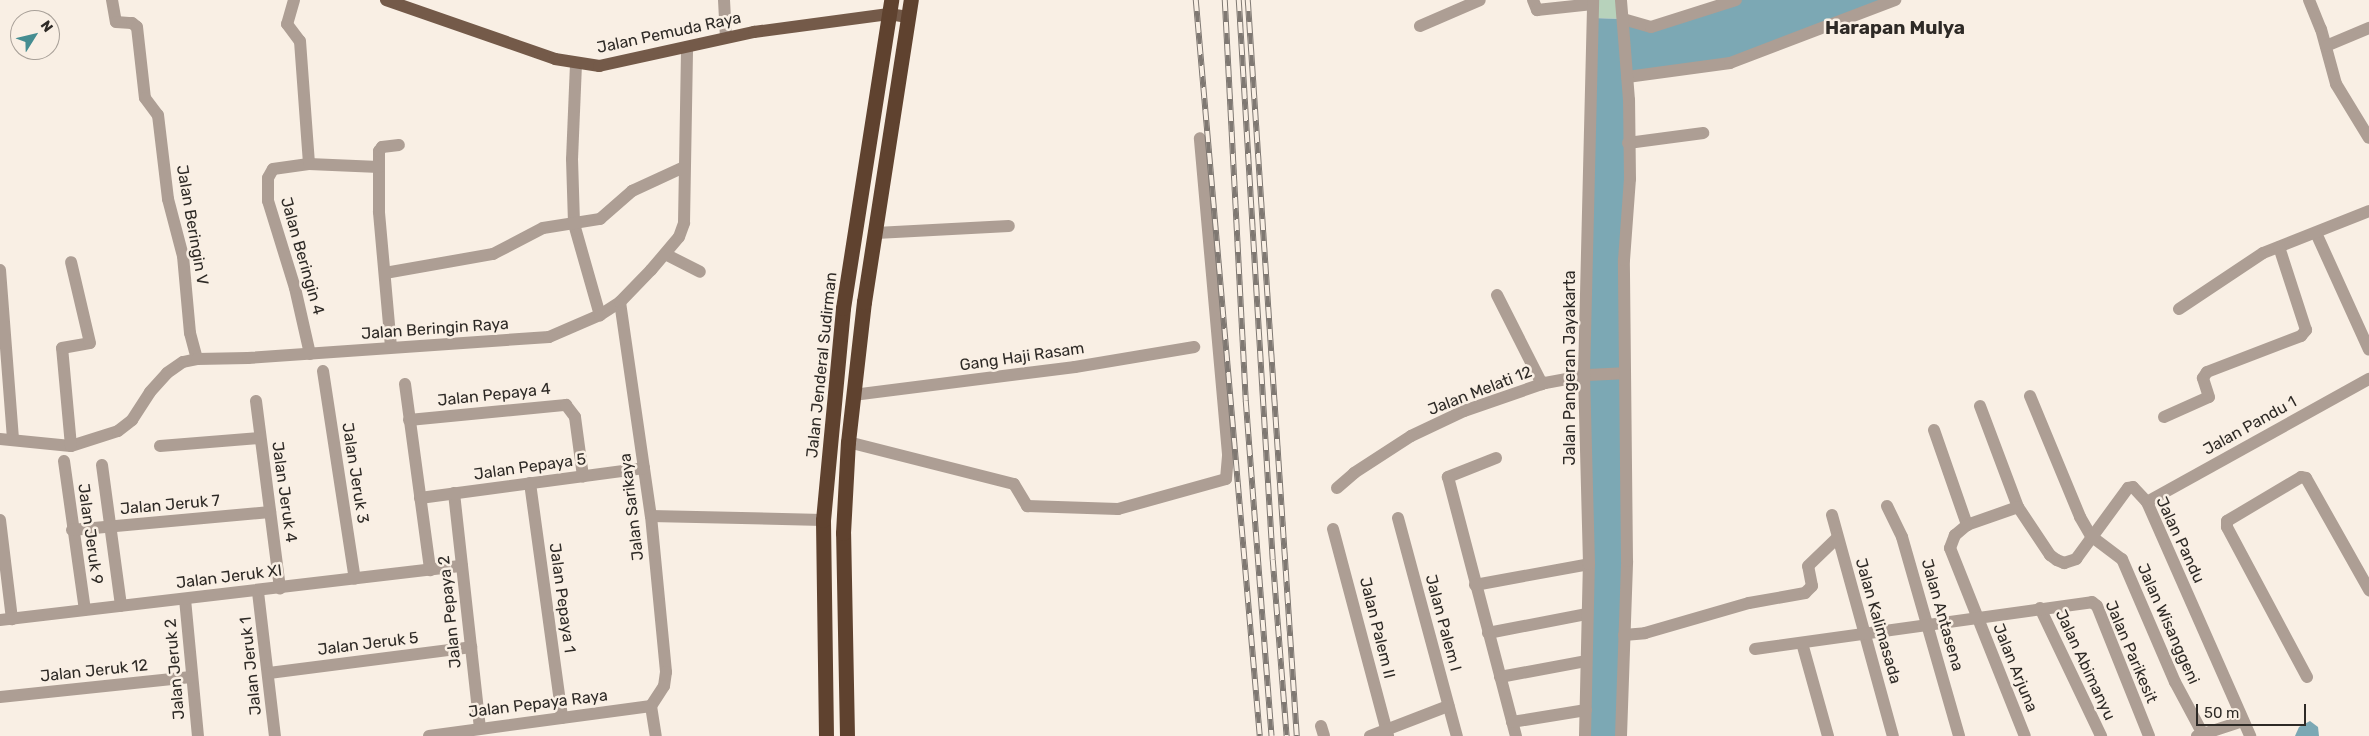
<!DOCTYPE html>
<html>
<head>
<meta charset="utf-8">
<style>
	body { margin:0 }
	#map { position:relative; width:2369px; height:736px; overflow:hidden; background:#f9efe4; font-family:Rubik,sans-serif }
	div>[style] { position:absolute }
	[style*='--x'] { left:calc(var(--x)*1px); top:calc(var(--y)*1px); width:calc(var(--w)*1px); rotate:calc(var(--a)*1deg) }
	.green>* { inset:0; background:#b7d2bb }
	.water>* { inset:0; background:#7ca8b4 }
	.minor>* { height:12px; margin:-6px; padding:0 6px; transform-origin:6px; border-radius:6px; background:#ad9e94 }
	.major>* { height:12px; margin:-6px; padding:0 6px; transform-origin:6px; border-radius:6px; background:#745a49 }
	.highway>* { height:15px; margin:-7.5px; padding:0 7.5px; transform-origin:7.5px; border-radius:7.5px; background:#5f422f }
	.rail>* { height:5.5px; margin-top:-2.75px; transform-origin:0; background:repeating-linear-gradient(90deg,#f9efe4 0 11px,#7f7872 0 22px); box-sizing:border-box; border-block:1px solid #7f7872 }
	span { translate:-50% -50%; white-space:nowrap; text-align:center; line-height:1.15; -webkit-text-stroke:5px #f9efe4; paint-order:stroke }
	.street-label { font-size:16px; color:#2e2a26 }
	.quarter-label { font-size:19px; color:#2e2a26; font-weight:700 }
	.north { position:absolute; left:10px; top:10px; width:50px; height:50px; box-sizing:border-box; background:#f9efe4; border:1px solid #a8a098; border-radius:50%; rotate:54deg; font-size:14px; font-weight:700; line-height:20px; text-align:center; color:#2e2a26 }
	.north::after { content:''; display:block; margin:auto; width:18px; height:22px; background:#458d91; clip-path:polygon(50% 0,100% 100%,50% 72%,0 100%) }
	.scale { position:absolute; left:2196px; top:704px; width:110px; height:22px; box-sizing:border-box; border:2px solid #2e2a26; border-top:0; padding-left:6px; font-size:15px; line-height:18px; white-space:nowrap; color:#2e2a26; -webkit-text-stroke:4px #f9efe4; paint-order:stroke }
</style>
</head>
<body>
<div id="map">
	<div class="green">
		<i style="clip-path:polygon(1593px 0,1621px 0,1623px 19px,1593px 18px)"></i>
	</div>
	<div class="water">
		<i style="clip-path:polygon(1736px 0,1895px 0,1758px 55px,1627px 78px,1621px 736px,1585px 736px,1593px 18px,1623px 19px,1651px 27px)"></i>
		<i style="clip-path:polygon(2310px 721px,2318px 727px,2319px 736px,2295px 736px,2299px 727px)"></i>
	</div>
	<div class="minor">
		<i style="--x:112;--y:0;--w:22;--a:80"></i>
		<i style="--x:116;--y:22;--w:16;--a:4"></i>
		<i style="--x:132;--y:23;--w:6;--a:39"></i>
		<i style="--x:137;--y:27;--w:71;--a:83.6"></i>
		<i style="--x:145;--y:98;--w:21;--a:53"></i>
		<i style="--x:158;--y:115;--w:85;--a:83.2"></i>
		<i style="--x:168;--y:199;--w:59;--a:75.3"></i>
		<i style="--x:183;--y:256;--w:77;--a:84.8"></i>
		<i style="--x:190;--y:333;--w:27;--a:75"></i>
		<i style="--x:294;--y:0;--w:25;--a:106"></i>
		<i style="--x:287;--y:24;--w:21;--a:53"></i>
		<i style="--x:300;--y:41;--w:123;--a:85.8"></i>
		<i style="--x:724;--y:0;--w:37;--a:87"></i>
		<i style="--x:1533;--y:0;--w:11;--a:68"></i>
		<i style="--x:1537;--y:10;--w:56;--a:-6.1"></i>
		<i style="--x:2309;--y:0;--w:31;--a:68"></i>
		<i style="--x:2321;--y:29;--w:57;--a:74.7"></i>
		<i style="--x:2336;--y:84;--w:63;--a:58.6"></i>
		<i style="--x:1623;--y:19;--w:29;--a:16"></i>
		<i style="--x:1651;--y:27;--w:89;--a:-17.6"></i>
		<i style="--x:1420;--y:26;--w:65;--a:-23.4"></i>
		<i style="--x:2326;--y:46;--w:47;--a:-22.7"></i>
		<i style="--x:576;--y:64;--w:95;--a:92.4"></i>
		<i style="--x:572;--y:159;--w:65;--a:88.2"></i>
		<i style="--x:574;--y:224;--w:95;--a:74.1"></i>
		<i style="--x:1627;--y:77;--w:104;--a:-7.7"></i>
		<i style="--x:1730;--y:63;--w:177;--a:-20.9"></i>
		<i style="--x:1628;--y:143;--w:76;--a:-7.6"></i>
		<i style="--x:876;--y:233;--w:133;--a:-3"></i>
		<i style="--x:2316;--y:233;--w:128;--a:65.6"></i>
		<i style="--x:665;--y:254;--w:39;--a:27"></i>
		<i style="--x:0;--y:270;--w:170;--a:85.6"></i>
		<i style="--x:385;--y:273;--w:110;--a:-10"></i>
		<i style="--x:493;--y:254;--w:56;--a:-27.5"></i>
		<i style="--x:543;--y:228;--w:58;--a:-9"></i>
		<i style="--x:600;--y:219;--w:43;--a:-41.2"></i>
		<i style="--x:632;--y:191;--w:57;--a:-24.8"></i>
		<i style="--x:1497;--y:295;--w:100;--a:63.2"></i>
		<i style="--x:620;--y:302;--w:216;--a:81.8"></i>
		<i style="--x:651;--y:516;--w:157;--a:84.5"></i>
		<i style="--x:666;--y:672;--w:14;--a:98"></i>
		<i style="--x:664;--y:686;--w:24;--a:123"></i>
		<i style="--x:2179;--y:309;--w:101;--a:-33.7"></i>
		<i style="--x:2263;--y:253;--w:114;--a:-21.6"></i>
		<i style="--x:391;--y:347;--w:136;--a:-95.1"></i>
		<i style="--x:379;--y:212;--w:61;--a:-90"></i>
		<i style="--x:379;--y:151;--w:5;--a:-53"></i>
		<i style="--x:382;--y:147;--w:17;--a:-7"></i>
		<i style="--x:310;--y:354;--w:68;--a:-102.8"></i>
		<i style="--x:295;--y:288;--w:91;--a:-107.2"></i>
		<i style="--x:268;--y:201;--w:23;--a:-90"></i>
		<i style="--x:268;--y:178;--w:10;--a:-61"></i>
		<i style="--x:273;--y:169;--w:36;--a:-8"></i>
		<i style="--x:309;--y:164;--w:70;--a:2.5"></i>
		<i style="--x:323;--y:371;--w:210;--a:81.3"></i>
		<i style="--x:405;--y:384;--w:188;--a:82.3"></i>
		<i style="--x:853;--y:395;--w:224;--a:-7.2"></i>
		<i style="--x:1075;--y:367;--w:121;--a:-9.5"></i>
		<i style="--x:2030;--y:396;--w:131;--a:67.5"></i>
		<i style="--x:2080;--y:517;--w:22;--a:60"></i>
		<i style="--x:2091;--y:536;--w:39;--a:37"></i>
		<i style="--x:2122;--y:559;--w:134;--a:66.7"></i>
		<i style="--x:2175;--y:682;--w:61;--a:61.8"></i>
		<i style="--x:256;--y:401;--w:189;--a:82.7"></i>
		<i style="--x:1980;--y:406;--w:108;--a:69.4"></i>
		<i style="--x:2018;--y:507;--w:58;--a:56.3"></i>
		<i style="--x:2050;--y:555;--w:9;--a:36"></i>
		<i style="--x:2057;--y:560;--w:8;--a:23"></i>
		<i style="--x:2064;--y:563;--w:13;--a:-18"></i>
		<i style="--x:2076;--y:559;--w:88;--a:-53.8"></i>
		<i style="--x:2128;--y:488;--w:5;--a:-11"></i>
		<i style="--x:2133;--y:487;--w:21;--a:47"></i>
		<i style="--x:2147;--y:502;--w:256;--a:66.2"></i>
		<i style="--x:2164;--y:417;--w:49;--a:-24"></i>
		<i style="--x:2209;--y:397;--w:20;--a:-108"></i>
		<i style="--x:2203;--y:378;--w:7;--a:-56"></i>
		<i style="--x:2207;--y:372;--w:101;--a:-21"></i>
		<i style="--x:2301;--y:336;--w:8;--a:-50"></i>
		<i style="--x:2306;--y:330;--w:87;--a:-108"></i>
		<i style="--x:409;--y:420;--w:158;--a:-5.5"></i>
		<i style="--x:566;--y:405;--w:15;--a:53"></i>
		<i style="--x:575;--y:417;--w:60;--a:82.3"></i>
		<i style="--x:1934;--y:430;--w:101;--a:70.8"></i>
		<i style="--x:0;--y:439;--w:71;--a:5.6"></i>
		<i style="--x:71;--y:446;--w:49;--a:-17.7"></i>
		<i style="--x:118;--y:431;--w:18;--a:-38"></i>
		<i style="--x:132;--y:420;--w:33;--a:-57"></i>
		<i style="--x:150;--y:392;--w:25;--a:-48"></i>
		<i style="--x:167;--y:373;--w:19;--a:-35"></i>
		<i style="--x:183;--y:362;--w:14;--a:-12"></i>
		<i style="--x:197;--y:359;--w:51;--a:-1.1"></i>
		<i style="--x:248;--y:358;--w:302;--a:-4"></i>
		<i style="--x:549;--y:337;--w:56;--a:-23.3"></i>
		<i style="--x:600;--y:315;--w:24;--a:-33"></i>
		<i style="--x:620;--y:302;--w:45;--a:-45.9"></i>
		<i style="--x:651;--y:270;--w:43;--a:-49.7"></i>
		<i style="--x:679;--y:237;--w:15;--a:-70"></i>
		<i style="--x:684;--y:223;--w:176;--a:-89"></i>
		<i style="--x:848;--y:442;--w:171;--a:14.2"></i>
		<i style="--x:1014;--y:484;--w:26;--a:59"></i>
		<i style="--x:1027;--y:506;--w:91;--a:1.9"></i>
		<i style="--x:1118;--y:509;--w:112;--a:-15.5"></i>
		<i style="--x:1226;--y:479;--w:25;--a:-85"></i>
		<i style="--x:1228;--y:454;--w:317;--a:-95.1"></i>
		<i style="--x:71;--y:446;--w:98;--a:-95.2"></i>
		<i style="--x:62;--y:348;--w:28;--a:-10"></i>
		<i style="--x:90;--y:343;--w:83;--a:-103.2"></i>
		<i style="--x:160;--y:446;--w:100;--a:-4.6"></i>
		<i style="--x:1496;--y:458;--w:52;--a:158.4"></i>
		<i style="--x:1448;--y:477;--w:268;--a:75.3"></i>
		<i style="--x:64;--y:461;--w:150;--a:82"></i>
		<i style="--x:102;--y:465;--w:142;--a:82.3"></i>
		<i style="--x:530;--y:483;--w:237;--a:82.2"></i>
		<i style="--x:1337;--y:488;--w:23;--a:-41"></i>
		<i style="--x:1354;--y:473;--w:68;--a:-33"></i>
		<i style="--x:1411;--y:436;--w:59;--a:-25.3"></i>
		<i style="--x:1464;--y:411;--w:86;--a:-19.1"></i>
		<i style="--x:1545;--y:383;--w:44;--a:-10.5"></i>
		<i style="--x:1588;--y:375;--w:35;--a:-3"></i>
		<i style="--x:454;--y:493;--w:235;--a:83.7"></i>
		<i style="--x:420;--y:498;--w:226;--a:-7.6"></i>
		<i style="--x:2147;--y:502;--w:254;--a:-29"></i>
		<i style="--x:1887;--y:506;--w:34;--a:64"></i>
		<i style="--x:1902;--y:537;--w:207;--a:74"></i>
		<i style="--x:2018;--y:507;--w:54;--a:160.6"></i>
		<i style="--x:1967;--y:525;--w:16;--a:140"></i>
		<i style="--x:1955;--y:535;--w:14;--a:111"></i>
		<i style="--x:1950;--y:548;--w:202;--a:68.3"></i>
		<i style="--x:1832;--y:515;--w:229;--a:74.6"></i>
		<i style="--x:651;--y:516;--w:172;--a:1.3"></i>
		<i style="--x:1398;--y:518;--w:226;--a:74.9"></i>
		<i style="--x:0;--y:520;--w:100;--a:83.1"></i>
		<i style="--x:1333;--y:529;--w:214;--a:75.1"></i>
		<i style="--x:72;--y:530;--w:199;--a:-5.2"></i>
		<i style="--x:1475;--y:585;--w:116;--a:-10.4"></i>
		<i style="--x:258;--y:592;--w:145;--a:83.3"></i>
		<i style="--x:185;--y:599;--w:138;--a:84.6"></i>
		<i style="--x:2040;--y:608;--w:142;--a:64.5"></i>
		<i style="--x:0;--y:620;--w:465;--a:-6.7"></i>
		<i style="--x:1488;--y:633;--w:101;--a:-10.9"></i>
		<i style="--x:1624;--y:635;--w:21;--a:-5"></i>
		<i style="--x:1645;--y:633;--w:108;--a:-16.1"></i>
		<i style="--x:1749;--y:603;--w:57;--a:-10.1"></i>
		<i style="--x:1805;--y:593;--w:10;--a:-45"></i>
		<i style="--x:1812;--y:586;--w:20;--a:-101"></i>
		<i style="--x:1808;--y:566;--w:40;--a:-44"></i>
		<i style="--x:1802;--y:643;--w:97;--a:74.4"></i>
		<i style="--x:1755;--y:649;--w:340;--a:-7.9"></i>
		<i style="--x:2092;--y:602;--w:6;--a:39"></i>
		<i style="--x:2097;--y:606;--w:140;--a:68.2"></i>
		<i style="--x:269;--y:673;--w:204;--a:-7.3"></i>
		<i style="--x:1500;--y:677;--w:87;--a:-10.5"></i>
		<i style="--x:2307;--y:677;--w:170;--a:-118.1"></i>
		<i style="--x:2227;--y:527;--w:6;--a:-90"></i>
		<i style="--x:2227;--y:521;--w:86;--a:-30.7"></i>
		<i style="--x:2301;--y:477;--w:5;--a:11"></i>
		<i style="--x:2306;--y:478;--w:129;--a:60.6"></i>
		<i style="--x:0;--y:697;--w:192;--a:-6"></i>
		<i style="--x:651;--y:706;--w:30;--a:81"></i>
		<i style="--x:1512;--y:722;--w:75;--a:-9.2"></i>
		<i style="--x:1321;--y:726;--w:10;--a:73"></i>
		<i style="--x:429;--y:736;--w:224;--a:-7.7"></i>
		<i style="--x:1370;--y:736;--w:84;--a:-21"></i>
		<i style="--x:1585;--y:736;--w:172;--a:-88.7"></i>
		<i style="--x:1589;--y:564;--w:188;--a:-91.5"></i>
		<i style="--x:1584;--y:376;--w:376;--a:-88.6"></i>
		<i style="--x:1621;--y:736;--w:175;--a:-88"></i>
		<i style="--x:1627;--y:561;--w:301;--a:-90.6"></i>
		<i style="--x:1624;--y:260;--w:81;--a:-85.8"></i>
		<i style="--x:1630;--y:179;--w:79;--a:-90.7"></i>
		<i style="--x:1629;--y:100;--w:100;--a:-94.6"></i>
		<i style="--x:2197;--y:736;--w:48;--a:-18.1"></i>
	</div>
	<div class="major">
		<i style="--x:386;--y:0;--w:179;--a:19.2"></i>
		<i style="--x:555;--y:59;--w:45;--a:9"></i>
		<i style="--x:599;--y:66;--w:159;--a:-12.4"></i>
		<i style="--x:754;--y:32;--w:136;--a:-7.6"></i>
		<i style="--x:889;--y:14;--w:19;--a:9"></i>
	</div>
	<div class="highway">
		<i style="--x:826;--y:736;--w:216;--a:-90.8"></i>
		<i style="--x:823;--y:520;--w:213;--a:-84.6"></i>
		<i style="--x:843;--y:308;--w:312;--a:-81.1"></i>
		<i style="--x:847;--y:736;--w:203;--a:-91.1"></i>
		<i style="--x:843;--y:533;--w:91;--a:-86.9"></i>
		<i style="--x:848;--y:442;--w:141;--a:-83.5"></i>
		<i style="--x:864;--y:302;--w:306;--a:-81.2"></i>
	</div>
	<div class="rail">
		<i style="--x:1196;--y:0;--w:739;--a:85.03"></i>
		<i style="--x:1225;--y:0;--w:402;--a:87"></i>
		<i style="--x:1246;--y:401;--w:336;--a:85.6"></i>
		<i style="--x:1239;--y:0;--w:561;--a:86.53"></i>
		<i style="--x:1273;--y:560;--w:177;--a:85.5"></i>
		<i style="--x:1248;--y:0;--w:738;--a:86.19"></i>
	</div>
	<div class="street-label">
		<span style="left:669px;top:33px;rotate:-12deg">Jalan Pemuda Raya</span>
		<span style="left:192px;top:225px;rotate:80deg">Jalan Beringin V</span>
		<span style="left:302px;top:256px;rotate:74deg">Jalan Beringin 4</span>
		<span style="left:435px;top:329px;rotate:-4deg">Jalan Beringin Raya</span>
		<span style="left:1022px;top:357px;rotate:-8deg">Gang Haji Rasam</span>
		<span style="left:822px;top:365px;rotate:-84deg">Jalan Jenderal Sudirman</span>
		<span style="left:1570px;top:368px;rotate:-90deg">Jalan Pangeran Jayakarta</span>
		<span style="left:1480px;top:391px;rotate:-21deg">Jalan Melati 12</span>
		<span style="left:494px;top:395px;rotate:-6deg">Jalan Pepaya 4</span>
		<span style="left:2250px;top:426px;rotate:-29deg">Jalan Pandu 1</span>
		<span style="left:530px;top:467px;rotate:-8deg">Jalan Pepaya 5</span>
		<span style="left:355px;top:473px;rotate:81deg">Jalan Jeruk 3</span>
		<span style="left:284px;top:492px;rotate:82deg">Jalan Jeruk 4</span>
		<span style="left:170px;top:505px;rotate:-5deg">Jalan Jeruk 7</span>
		<span style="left:632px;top:507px;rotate:-97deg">Jalan Sarikaya</span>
		<span style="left:90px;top:534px;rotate:82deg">Jalan Jeruk 9</span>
		<span style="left:2180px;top:540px;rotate:65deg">Jalan Pandu</span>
		<span style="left:229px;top:577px;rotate:-7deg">Jalan Jeruk XI</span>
		<span style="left:562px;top:598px;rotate:82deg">Jalan Pepaya 1</span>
		<span style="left:450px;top:612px;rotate:-96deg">Jalan Pepaya 2</span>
		<span style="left:1942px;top:615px;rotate:74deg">Jalan Antasena</span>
		<span style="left:1878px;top:621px;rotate:74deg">Jalan Kalimasada</span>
		<span style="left:1443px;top:623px;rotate:75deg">Jalan Palem I</span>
		<span style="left:2168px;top:624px;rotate:66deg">Jalan Wisanggeni</span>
		<span style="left:1377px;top:628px;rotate:76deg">Jalan Palem II</span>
		<span style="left:368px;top:644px;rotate:-7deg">Jalan Jeruk 5</span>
		<span style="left:2131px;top:652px;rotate:67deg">Jalan Parikesit</span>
		<span style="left:2085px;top:665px;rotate:65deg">Jalan Abimanyu</span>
		<span style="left:251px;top:666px;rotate:-96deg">Jalan Jeruk 1</span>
		<span style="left:2015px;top:668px;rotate:68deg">Jalan Arjuna</span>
		<span style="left:175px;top:669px;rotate:-95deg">Jalan Jeruk 2</span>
		<span style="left:94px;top:671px;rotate:-6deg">Jalan Jeruk 12</span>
		<span style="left:538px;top:704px;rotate:-7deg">Jalan Pepaya Raya</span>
	</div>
	<div class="quarter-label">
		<span style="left:1895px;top:28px">Harapan Mulya</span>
	</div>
	<div class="north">N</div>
	<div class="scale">50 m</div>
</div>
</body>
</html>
